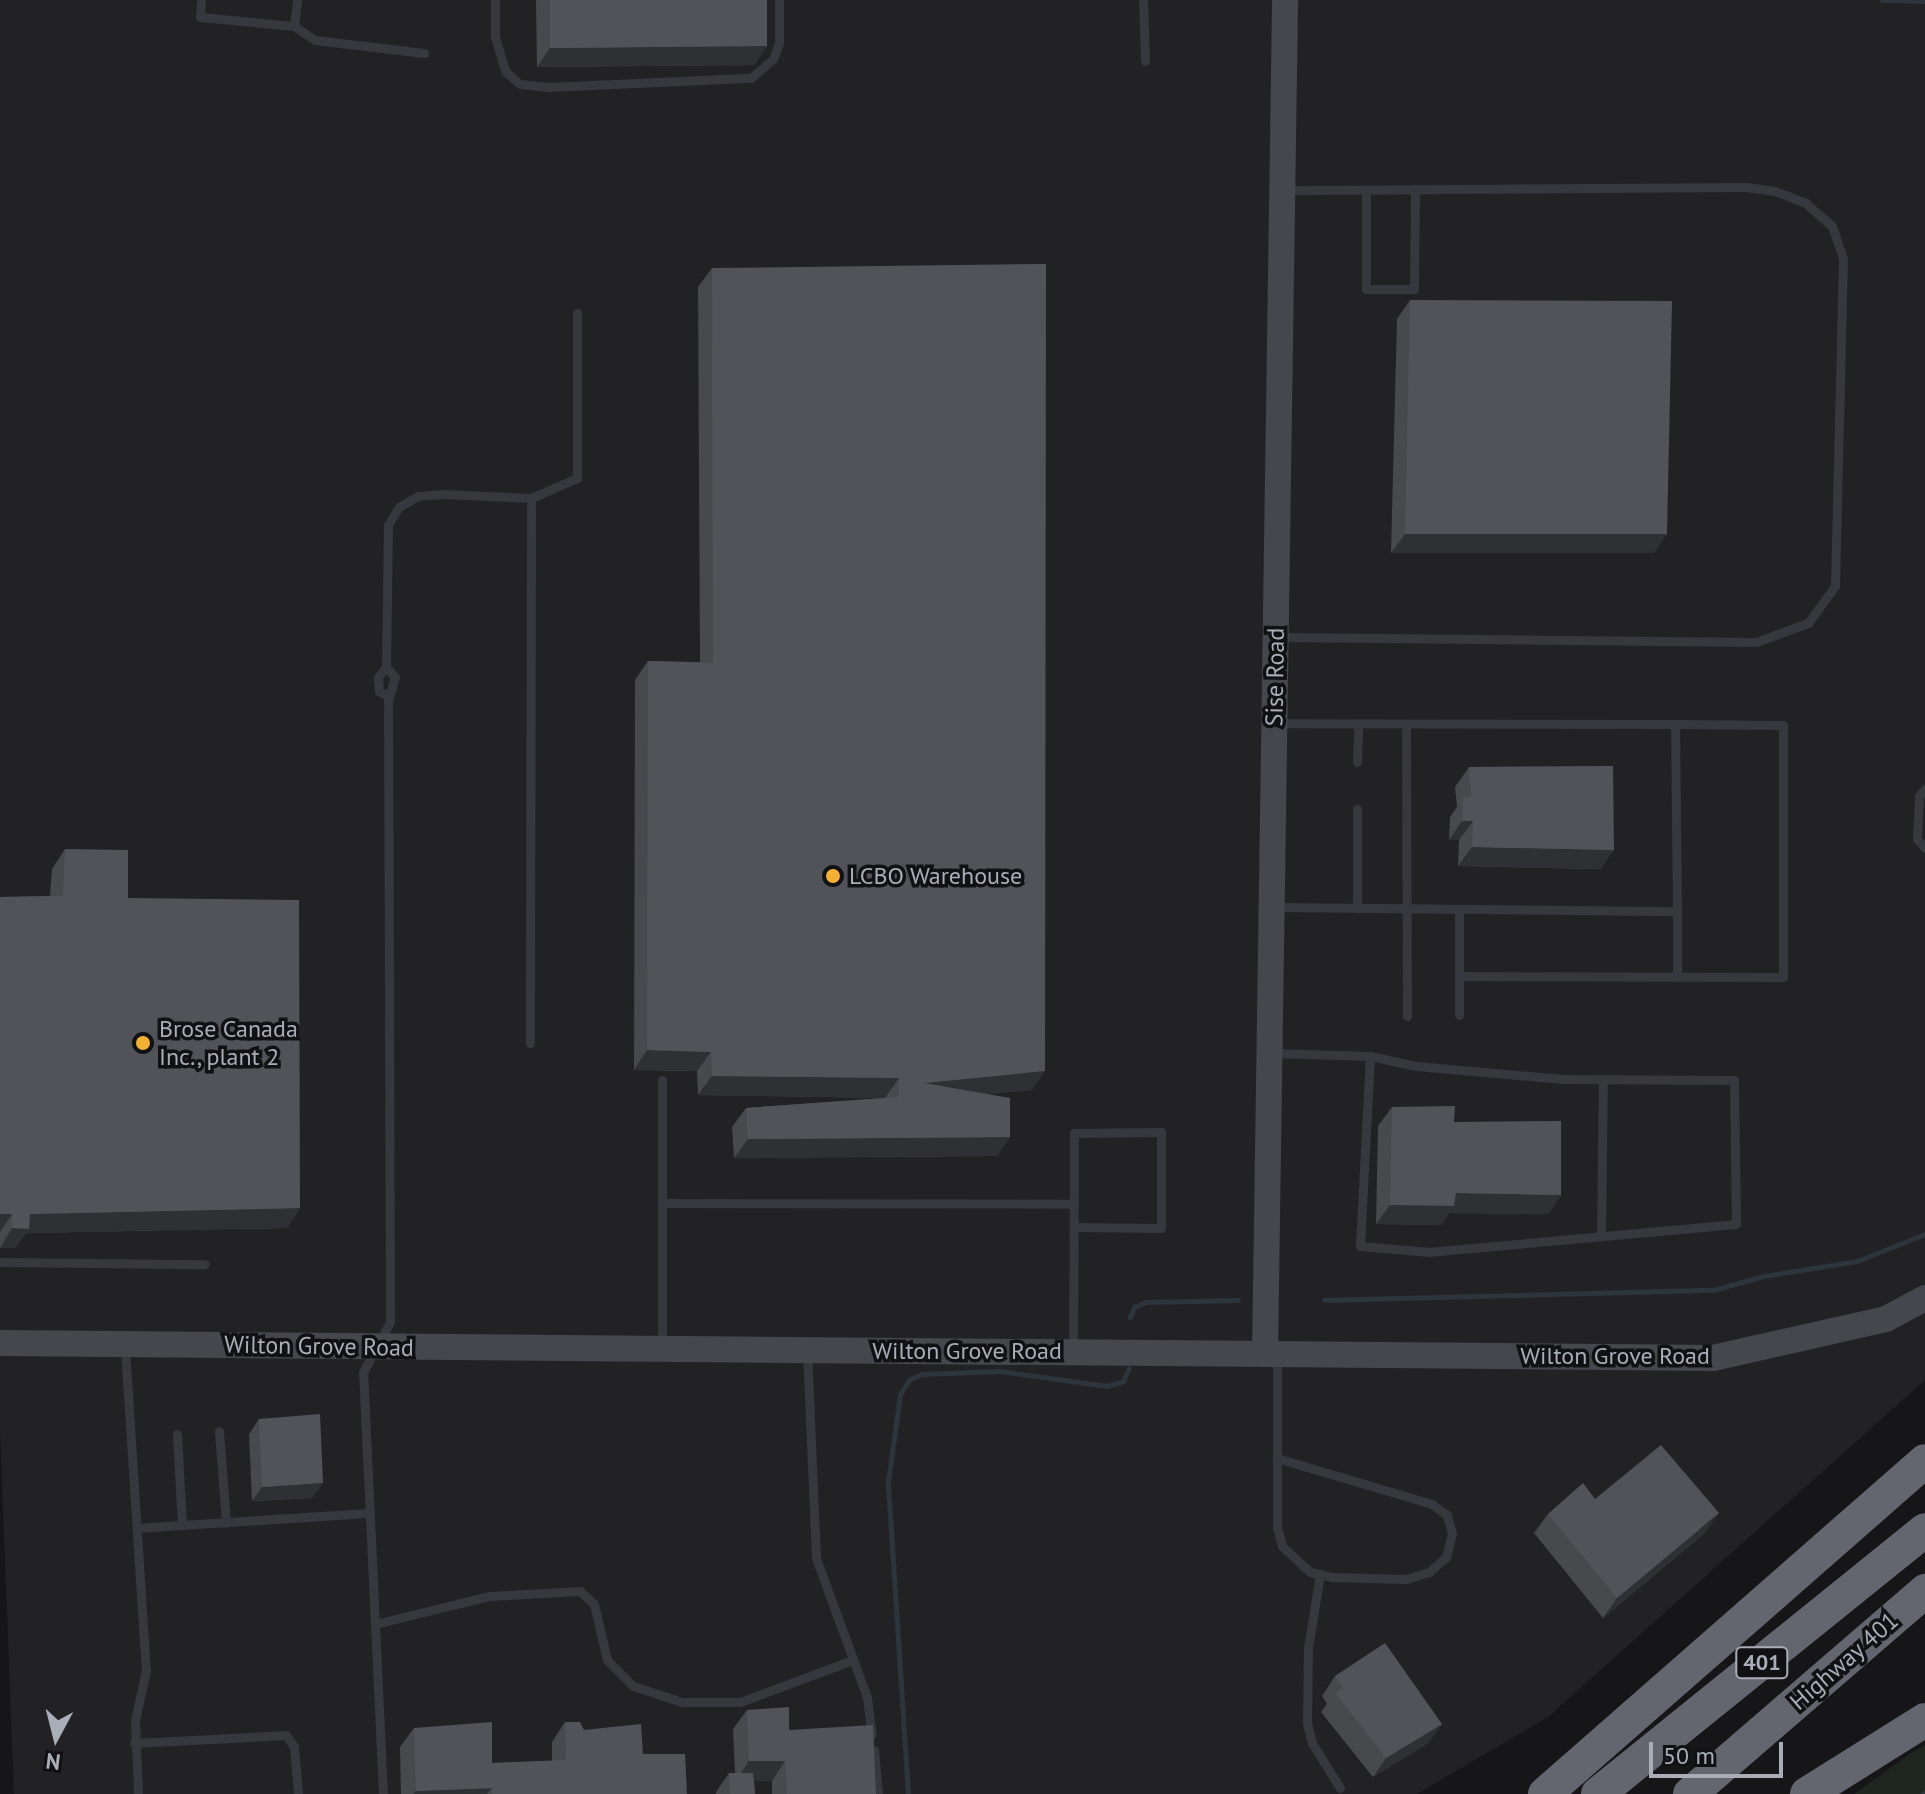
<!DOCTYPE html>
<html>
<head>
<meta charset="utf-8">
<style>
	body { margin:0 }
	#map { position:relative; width:1925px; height:1794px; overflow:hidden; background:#161618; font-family:"PT Sans",sans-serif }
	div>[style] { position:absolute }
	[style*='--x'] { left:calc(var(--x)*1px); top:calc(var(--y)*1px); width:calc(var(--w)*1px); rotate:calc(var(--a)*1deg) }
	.built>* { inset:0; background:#222225 }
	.green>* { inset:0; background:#1e261f }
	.stream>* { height:5px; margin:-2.5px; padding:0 2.5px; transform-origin:2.5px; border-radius:2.5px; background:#2c353c }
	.lane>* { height:9px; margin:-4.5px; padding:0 4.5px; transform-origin:4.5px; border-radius:4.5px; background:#37383d }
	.secondary>* { height:26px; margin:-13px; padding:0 13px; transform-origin:13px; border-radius:13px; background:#45474d }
	.highway>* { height:34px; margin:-17px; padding:0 17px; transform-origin:17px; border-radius:17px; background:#63666e }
	.wall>* { inset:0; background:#47494d }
	.shaded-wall>* { inset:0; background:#2f3033 }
	.building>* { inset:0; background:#525359 }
	.dots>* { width:22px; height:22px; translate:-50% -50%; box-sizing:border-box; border:4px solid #111113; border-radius:50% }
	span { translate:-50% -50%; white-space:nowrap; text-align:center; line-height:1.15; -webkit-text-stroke:7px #111113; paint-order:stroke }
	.shield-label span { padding:2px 6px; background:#111113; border:2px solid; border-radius:6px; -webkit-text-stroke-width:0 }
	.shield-label { font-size:22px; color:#a8adb8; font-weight:700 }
	.street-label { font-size:24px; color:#a8adb8 }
	.poi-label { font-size:24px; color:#a8adb8 }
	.left { translate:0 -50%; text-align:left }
	.north { position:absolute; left:16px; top:1698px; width:80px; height:80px; -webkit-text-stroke:6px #111113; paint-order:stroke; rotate:187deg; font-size:22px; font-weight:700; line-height:32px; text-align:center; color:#a8adb8 }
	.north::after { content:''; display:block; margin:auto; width:28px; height:36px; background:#a8adb8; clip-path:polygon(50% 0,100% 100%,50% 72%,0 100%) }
	.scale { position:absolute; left:1649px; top:1742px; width:134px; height:36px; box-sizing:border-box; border:4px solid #a8adb8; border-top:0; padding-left:10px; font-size:24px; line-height:28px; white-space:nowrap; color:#a8adb8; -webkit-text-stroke:6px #111113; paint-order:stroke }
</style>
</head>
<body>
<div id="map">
	<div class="built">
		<i style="clip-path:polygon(0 0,1925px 0,1925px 1380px,1548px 1717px,1417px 1794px,14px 1794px,0 1429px)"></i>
	</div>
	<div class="green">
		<i style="clip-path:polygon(1925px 1745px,1925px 1794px,1854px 1794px,1911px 1753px)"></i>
	</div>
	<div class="stream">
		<i style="--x:1882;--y:0;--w:43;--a:1.3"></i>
		<i style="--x:1324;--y:1300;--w:389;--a:-1.5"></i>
		<i style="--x:1713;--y:1290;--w:53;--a:-15.4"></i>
		<i style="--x:1764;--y:1276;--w:94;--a:-9.2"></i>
		<i style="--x:1857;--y:1261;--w:73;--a:-21.7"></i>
		<i style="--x:1130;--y:1317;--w:11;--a:-68"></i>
		<i style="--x:1134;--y:1307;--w:12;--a:-24"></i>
		<i style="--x:1145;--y:1302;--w:93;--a:-1.2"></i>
		<i style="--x:908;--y:1794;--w:313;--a:-93.7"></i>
		<i style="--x:888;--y:1482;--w:89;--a:-82.2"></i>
		<i style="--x:900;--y:1394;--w:17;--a:-57"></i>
		<i style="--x:909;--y:1380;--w:14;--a:-25"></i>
		<i style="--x:922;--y:1374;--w:77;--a:-2.2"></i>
		<i style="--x:999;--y:1371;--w:109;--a:7.9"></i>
		<i style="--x:1107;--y:1386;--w:17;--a:-17"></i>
		<i style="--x:1123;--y:1381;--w:14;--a:-65"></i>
		<i style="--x:1923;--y:1794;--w:3;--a:-45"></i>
	</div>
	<div class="lane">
		<i style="--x:201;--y:0;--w:17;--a:93"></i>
		<i style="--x:200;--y:17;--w:94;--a:5.5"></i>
		<i style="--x:294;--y:26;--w:25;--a:34"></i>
		<i style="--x:315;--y:40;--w:110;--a:6.8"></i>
		<i style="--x:495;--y:0;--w:37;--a:90"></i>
		<i style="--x:495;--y:37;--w:37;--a:73"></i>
		<i style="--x:506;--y:72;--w:18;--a:41"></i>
		<i style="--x:520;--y:84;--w:29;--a:6"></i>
		<i style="--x:549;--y:87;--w:202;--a:-2.6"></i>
		<i style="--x:751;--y:78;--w:29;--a:-41"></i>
		<i style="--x:773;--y:59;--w:17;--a:-69"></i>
		<i style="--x:779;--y:43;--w:43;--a:-90"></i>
		<i style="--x:1143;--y:0;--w:61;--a:88.1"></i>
		<i style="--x:294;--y:26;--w:26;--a:-83"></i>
		<i style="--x:1366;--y:190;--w:99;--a:90"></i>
		<i style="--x:1366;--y:289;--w:48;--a:0"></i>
		<i style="--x:1414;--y:289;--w:100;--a:-89.4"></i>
		<i style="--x:531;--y:498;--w:50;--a:-23.5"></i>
		<i style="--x:577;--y:478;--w:165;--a:-90"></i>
		<i style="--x:1279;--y:637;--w:477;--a:0.6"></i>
		<i style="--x:1756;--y:642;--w:55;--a:-20.1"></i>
		<i style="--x:1808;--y:623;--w:46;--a:-53.9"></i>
		<i style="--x:1835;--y:586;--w:328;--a:-88.6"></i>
		<i style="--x:1843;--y:258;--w:34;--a:-109"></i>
		<i style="--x:1832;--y:226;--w:35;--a:-139"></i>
		<i style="--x:1806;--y:203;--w:33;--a:-159"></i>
		<i style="--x:1775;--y:191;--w:29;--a:-172"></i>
		<i style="--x:1746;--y:187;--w:463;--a:179.6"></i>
		<i style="--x:388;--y:696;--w:10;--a:-151"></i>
		<i style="--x:379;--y:691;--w:14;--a:-94"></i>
		<i style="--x:378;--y:677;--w:13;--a:-51"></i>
		<i style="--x:386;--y:667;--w:142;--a:-89.2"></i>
		<i style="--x:388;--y:525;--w:21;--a:-59"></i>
		<i style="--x:399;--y:507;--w:22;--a:-30"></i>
		<i style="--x:418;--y:496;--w:24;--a:-5"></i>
		<i style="--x:442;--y:494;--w:89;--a:2.6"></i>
		<i style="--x:531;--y:498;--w:545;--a:90.11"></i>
		<i style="--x:1406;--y:725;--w:291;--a:89.8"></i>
		<i style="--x:1357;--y:762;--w:38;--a:-88"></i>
		<i style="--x:1925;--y:789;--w:9;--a:131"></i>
		<i style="--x:1919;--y:796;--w:43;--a:92.7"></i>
		<i style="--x:1917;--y:839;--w:12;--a:48"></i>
		<i style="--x:1275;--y:907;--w:402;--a:0.6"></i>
		<i style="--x:1677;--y:911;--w:187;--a:-90.6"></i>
		<i style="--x:1675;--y:724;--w:397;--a:-179.9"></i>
		<i style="--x:1357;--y:908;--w:99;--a:-90"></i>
		<i style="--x:1459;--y:909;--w:106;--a:90"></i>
		<i style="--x:1677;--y:911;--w:66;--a:90"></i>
		<i style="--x:1459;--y:976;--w:324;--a:0.2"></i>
		<i style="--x:1783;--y:977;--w:252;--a:-90"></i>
		<i style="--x:1783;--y:725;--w:108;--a:-179.5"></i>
		<i style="--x:1273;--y:1053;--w:97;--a:1.8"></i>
		<i style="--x:1370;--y:1056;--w:47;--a:12.3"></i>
		<i style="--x:1416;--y:1066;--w:147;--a:5.1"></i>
		<i style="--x:1562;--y:1079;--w:172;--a:0.3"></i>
		<i style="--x:1734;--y:1080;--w:144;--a:89.2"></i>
		<i style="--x:1736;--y:1224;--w:307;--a:174.8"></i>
		<i style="--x:1430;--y:1252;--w:70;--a:-175.1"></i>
		<i style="--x:1360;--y:1246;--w:190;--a:-87"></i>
		<i style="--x:662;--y:1203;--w:123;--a:-90"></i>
		<i style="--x:1601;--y:1235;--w:156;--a:-89.3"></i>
		<i style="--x:0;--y:1262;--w:205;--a:0.6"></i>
		<i style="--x:125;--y:1348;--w:323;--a:86.3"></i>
		<i style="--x:146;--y:1670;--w:52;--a:102.2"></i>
		<i style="--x:135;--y:1721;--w:73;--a:87.6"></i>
		<i style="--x:662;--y:1348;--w:145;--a:-90"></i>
		<i style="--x:662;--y:1203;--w:412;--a:0.1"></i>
		<i style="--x:1073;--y:1349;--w:167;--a:-89.7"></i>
		<i style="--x:1074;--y:1182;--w:49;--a:-90"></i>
		<i style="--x:1074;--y:1133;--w:87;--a:-0.7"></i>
		<i style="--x:1161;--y:1132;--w:96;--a:90"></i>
		<i style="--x:1161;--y:1228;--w:87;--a:-179.3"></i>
		<i style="--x:807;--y:1351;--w:207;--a:87.5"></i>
		<i style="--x:816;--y:1558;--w:148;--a:69.9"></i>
		<i style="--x:867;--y:1697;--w:38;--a:83"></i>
		<i style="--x:1277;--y:1357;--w:170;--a:90"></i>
		<i style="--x:1277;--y:1527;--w:20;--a:75"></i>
		<i style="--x:1282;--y:1546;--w:38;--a:43"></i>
		<i style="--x:1310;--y:1572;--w:23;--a:13"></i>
		<i style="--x:1332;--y:1577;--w:74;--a:1.5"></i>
		<i style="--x:1406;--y:1579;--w:24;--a:-17"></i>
		<i style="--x:1429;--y:1572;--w:23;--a:-41"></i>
		<i style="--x:1446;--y:1557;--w:25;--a:-76"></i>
		<i style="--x:1452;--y:1533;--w:19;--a:-106"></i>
		<i style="--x:1447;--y:1515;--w:19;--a:-144"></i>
		<i style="--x:1432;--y:1504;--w:162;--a:-163.5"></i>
		<i style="--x:219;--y:1431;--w:92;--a:85.6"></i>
		<i style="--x:177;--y:1434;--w:91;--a:86.9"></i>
		<i style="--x:182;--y:1525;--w:187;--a:-3.7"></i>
		<i style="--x:137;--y:1528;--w:45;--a:-3.8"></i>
		<i style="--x:1320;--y:1574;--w:75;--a:99.2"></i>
		<i style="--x:1308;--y:1648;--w:75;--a:90.8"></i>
		<i style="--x:1307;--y:1723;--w:21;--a:76"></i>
		<i style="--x:1312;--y:1743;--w:53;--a:58.1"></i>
		<i style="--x:375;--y:1624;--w:117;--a:-13.8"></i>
		<i style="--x:489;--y:1596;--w:91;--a:-3.1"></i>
		<i style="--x:580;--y:1591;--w:19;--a:43"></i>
		<i style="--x:594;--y:1604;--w:57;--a:76.9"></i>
		<i style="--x:607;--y:1660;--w:37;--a:45"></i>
		<i style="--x:633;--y:1686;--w:52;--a:18.1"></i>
		<i style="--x:682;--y:1702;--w:58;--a:0"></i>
		<i style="--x:740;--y:1702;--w:121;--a:-20.4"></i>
		<i style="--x:134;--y:1743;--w:152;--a:-3"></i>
		<i style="--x:286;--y:1735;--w:14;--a:56"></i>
		<i style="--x:294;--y:1747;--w:47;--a:85.1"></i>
		<i style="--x:874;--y:1750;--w:44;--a:84.8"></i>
		<i style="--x:383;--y:1794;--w:422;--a:-92.7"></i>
		<i style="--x:363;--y:1372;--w:57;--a:-61.6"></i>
		<i style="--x:390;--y:1322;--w:621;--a:-90.18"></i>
		<i style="--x:388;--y:701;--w:25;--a:-74"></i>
		<i style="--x:395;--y:677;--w:13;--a:-132"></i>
	</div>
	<div class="secondary">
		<i style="--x:0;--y:1343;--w:1713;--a:0.5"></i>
		<i style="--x:1713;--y:1358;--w:177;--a:-12.7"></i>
		<i style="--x:1886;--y:1319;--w:44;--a:-28.3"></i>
		<i style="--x:1265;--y:1354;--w:1354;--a:-89.15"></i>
	</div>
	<div class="highway">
		<i style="--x:1545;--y:1794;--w:505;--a:-41.23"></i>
		<i style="--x:1598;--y:1794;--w:420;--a:-38.9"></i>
		<i style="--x:1690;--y:1794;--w:311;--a:-40.8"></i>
		<i style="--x:1807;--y:1794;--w:139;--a:-32.1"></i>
	</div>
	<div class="wall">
		<i style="clip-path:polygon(536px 0,767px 0,767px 46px,754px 65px,537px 67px)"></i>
		<i style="clip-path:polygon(712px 268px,1032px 1090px,987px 1094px,1010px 1137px,997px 1156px,734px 1158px,732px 1127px,746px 1108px,885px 1098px,698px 1095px,697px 1071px,634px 1070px,635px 680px,648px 661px,700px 662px,698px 287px)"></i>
		<i style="clip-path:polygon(1410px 300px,1667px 534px,1653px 553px,1391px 553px,1397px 319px)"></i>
		<i style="clip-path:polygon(1469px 767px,1614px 850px,1600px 869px,1458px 866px,1459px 840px,1449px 840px,1450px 817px,1457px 807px,1455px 787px)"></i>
		<i style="clip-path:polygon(65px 849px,128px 898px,300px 1208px,287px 1228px,26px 1233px,15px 1248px,0 1248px,0 897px,50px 896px,52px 869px)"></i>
		<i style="clip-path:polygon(1392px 1107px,1454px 1122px,1561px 1195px,1548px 1214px,1449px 1213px,1441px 1225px,1376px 1224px,1378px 1126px)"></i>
		<i style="clip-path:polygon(259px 1419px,312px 1498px,252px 1501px,249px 1434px)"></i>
		<i style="clip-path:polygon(1595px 1499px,1706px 1532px,1603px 1618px,1534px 1533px,1548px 1514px)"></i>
		<i style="clip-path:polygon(1335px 1676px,1442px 1724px,1428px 1743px,1373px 1777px,1321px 1712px,1327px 1704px,1322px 1696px)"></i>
		<i style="clip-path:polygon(747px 1710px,789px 1730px,876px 1794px,772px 1794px,772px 1781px,754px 1780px,755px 1794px,716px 1794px,716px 1792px,729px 1773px,735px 1773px,733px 1729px)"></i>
		<i style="clip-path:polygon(565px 1722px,643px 1754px,687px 1794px,401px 1794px,400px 1747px,414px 1728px,492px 1763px,552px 1761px,552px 1742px)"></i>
	</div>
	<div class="shaded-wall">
		<i style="clip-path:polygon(767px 46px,754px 65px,537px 67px,550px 48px)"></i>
		<i style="clip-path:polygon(1405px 534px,1667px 534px,1653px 553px,1391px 553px)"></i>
		<i style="clip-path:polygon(1462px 821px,1473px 821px,1459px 840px,1449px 840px)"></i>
		<i style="clip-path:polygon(1472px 847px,1614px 850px,1600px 869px,1458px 866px)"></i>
		<i style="clip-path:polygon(647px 1050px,711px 1052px,697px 1071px,634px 1070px)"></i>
		<i style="clip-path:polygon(1045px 1071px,1032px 1090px,910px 1102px,924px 1083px)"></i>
		<i style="clip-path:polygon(712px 1076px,899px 1078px,885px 1098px,698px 1095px)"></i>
		<i style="clip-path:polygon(1010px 1137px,997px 1156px,734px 1158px,748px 1139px)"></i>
		<i style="clip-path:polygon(1456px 1193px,1561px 1195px,1548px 1214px,1449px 1213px,1441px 1225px,1376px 1224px,1390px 1205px)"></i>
		<i style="clip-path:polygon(300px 1208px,287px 1228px,26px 1233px,15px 1248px,0 1248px,12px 1228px,30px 1214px)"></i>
		<i style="clip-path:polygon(0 1214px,12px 1214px,0 1232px)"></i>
		<i style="clip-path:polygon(323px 1483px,312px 1498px,252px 1501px,262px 1487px)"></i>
		<i style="clip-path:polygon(1719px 1513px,1706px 1532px,1603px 1618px,1617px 1598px)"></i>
		<i style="clip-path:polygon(1442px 1724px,1428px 1743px,1373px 1777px,1386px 1758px)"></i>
		<i style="clip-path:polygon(749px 1761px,785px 1761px,772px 1781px,736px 1780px)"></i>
		<i style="clip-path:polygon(492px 1788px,487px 1794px,413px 1794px,416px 1791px)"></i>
	</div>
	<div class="building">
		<i style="clip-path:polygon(550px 0,767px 0,767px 46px,550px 48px)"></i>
		<i style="clip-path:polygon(1046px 264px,1045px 1071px,924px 1083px,1010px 1098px,1010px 1137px,748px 1139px,746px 1108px,899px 1097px,899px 1078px,712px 1076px,711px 1052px,647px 1050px,648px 661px,713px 663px,712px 268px)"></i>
		<i style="clip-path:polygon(1410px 300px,1672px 301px,1667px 534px,1405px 534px)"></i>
		<i style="clip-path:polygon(1613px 766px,1614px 850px,1472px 847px,1473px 821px,1462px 821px,1463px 798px,1471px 796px,1469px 767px)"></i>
		<i style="clip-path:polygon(65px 849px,128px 850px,128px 898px,299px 900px,300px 1208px,30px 1214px,29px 1229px,12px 1228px,12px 1214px,0 1214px,0 897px,63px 896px)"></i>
		<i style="clip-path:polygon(1455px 1106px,1454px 1122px,1561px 1121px,1561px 1195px,1456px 1193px,1454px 1206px,1390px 1205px,1392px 1107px)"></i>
		<i style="clip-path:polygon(320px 1414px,323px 1483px,262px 1487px,259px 1419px)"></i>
		<i style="clip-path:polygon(1661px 1445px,1719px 1513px,1617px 1598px,1548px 1514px,1583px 1483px,1595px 1499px)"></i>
		<i style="clip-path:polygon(1385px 1643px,1442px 1724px,1386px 1758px,1335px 1693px,1343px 1688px,1335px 1676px)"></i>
		<i style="clip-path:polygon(789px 1707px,789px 1730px,873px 1725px,876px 1794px,787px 1794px,785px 1761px,749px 1761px,747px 1710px)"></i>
		<i style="clip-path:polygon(492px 1722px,492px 1763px,566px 1760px,565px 1722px,580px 1722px,584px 1730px,641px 1724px,643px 1754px,685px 1754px,687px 1794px,492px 1794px,492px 1788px,416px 1791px,414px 1728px)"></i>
		<i style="clip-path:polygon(729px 1773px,753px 1773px,755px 1794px,730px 1794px)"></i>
	</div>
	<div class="dots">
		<i style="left:833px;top:876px;background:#f2b134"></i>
		<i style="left:143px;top:1043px;background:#f2b134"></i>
	</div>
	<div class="shield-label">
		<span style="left:1762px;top:1663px">401</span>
	</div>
	<div class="street-label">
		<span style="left:1275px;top:677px;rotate:-89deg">Sise Road</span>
		<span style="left:319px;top:1346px;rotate:1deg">Wilton Grove Road</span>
		<span style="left:967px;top:1351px">Wilton Grove Road</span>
		<span style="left:1615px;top:1356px">Wilton Grove Road</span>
		<span style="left:1844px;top:1661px;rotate:-41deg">Highway 401</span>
	</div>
	<div class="poi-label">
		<span class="left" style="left:849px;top:876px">LCBO Warehouse</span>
		<span class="left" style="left:159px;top:1043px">Brose Canada<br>Inc., plant 2</span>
	</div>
	<div class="north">N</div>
	<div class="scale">50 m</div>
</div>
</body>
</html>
